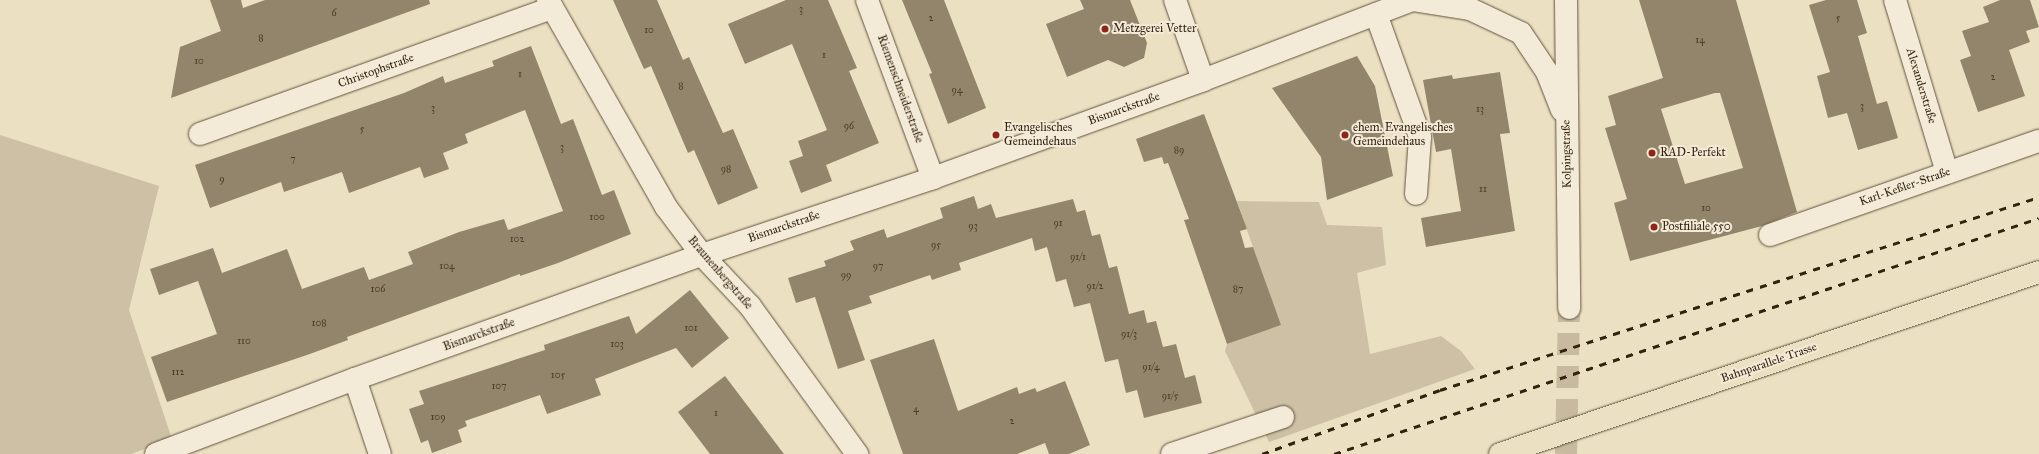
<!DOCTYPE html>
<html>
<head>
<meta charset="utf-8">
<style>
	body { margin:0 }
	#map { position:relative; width:2039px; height:454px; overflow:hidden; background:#ece0c2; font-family:"IM FELL Great Primer",serif }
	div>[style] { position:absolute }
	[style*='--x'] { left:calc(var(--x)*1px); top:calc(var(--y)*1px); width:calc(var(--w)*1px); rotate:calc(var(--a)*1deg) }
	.green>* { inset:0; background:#cdc0a4 }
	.building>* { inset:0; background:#93856c }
	.minor-tunnel>* { height:22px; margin-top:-11px; transform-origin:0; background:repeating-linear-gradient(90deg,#c7ba9e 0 22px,transparent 0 33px) }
	.roads { filter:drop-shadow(0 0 1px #61523c) drop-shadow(0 0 1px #61523c) }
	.minor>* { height:22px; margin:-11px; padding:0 11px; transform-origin:11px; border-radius:11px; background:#f3ebd7 }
	.major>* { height:22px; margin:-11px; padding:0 11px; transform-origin:11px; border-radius:11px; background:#ece0c2 }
	.rail>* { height:3px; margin-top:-1.5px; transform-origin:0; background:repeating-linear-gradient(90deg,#33220f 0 7px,transparent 0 14px) }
	.dots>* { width:11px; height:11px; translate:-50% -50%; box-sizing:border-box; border:2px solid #f3ebd7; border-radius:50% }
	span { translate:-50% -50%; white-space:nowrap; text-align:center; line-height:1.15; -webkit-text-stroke:4px #f3ebd7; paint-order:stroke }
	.number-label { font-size:10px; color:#4b3b26 }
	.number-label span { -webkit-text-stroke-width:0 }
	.poi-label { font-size:12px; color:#33220f }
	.left { translate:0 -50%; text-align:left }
	.street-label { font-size:12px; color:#33220f }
</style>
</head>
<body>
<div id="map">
	<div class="green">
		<i style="clip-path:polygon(0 135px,159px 186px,129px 310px,172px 439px,131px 454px,0 454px)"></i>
		<i style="clip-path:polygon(1237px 201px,1319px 202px,1327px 225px,1382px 227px,1386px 265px,1357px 273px,1370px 354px,1441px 336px,1461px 351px,1475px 369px,1269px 442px,1225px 351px,1227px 344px,1280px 325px)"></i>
	</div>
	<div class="building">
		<i style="clip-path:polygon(210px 0,241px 0,243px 8px,265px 0,429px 0,430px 4px,171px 98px,180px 47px,221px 31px)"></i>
		<i style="clip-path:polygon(613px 0,657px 0,683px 60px,689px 57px,723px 133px,733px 129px,758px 188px,718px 205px,694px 150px,688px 153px,651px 66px,644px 69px)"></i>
		<i style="clip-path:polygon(786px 0,828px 0,857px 68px,849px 71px,879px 143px,826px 165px,832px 181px,801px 193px,789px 161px,803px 156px,798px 141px,827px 130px,792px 44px,745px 64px,728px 24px)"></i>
		<i style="clip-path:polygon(902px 0,944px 0,986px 108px,948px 124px,929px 74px,932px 73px)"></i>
		<i style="clip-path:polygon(1080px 0,1130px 0,1147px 43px,1144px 58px,1124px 67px,1108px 60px,1067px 77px,1046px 24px,1084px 9px)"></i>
		<i style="clip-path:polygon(evenodd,1639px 0,1736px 0,1797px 212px,1762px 226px,1630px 261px,1614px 203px,1627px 199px,1605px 128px,1616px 125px,1608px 96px,1663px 78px,1639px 0,1715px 93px,1720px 93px,1743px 168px,1685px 184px,1661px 109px,1715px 93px)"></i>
		<i style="clip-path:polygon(1826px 0,1857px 0,1867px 33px,1858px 36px,1877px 104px,1887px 101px,1898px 138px,1858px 150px,1847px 113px,1828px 118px,1817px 76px,1830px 72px,1809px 5px)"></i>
		<i style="clip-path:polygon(2000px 0,2030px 0,2039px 27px,2026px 31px,2030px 42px,2009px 50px,2025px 96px,1978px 112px,1960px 60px,1971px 56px,1962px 31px,1989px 22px,1983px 7px)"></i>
		<i style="clip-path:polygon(531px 46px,561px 124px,573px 119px,602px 195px,614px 190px,631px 234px,558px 263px,520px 276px,520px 274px,347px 337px,348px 340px,307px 355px,167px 402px,151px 357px,217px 334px,198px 281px,159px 295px,150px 269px,213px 248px,222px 273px,287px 249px,302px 289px,364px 267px,369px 280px,413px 264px,408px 252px,459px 232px,504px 219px,508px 230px,563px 211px,525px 110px,465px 134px,468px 143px,443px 153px,449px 169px,424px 178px,420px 167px,349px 193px,342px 172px,284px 192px,281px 182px,210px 208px,195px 165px,404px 93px,443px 76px,445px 83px,494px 66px,492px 61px)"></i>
		<i style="clip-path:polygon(1357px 56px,1375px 86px,1393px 176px,1327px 200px,1321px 157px,1272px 88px)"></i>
		<i style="clip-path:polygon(1500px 72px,1510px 133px,1500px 134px,1515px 231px,1426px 247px,1421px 218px,1461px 211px,1451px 149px,1436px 152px,1423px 80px,1452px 75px,1453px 79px)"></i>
		<i style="clip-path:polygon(1204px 114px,1247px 229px,1240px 231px,1245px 248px,1253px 247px,1281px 325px,1227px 344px,1184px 220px,1189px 219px,1168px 163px,1164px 164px,1162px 157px,1144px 162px,1136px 139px)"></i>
		<i style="clip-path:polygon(974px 196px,978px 209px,991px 204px,996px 218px,1073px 199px,1077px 212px,1085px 210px,1092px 236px,1100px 234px,1109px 268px,1117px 266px,1129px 314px,1144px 310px,1147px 323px,1156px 321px,1163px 347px,1176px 344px,1185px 378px,1195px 375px,1202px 403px,1144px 418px,1137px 390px,1126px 393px,1118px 359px,1105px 362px,1090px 303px,1074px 307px,1066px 279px,1056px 282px,1047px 247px,1035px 251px,1032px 238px,959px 263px,961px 270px,932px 280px,930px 275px,869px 296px,872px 303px,848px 311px,865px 360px,838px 369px,815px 297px,796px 303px,788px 278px,826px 266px,824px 261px,854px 250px,850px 241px,884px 229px,887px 238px,943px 218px,940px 208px)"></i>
		<i style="clip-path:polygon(690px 290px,729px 338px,692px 368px,676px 348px,595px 379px,601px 395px,547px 414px,540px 395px,465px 421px,467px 426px,458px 430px,462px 442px,432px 453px,428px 440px,421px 443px,409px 409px,424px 404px,419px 391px,545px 350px,544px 345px,629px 316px,636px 334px)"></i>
		<i style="clip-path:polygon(934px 339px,958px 411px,1017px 387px,1019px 394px,1035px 388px,1037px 392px,1065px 381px,1090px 445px,1069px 454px,1049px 454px,1045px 443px,1017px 454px,903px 454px,870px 360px)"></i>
		<i style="clip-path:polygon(725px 376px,784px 454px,710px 454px,678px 412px)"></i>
	</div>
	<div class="minor-tunnel">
		<i style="--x:1566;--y:454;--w:146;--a:-88.8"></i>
	</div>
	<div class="roads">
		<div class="minor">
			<i style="--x:548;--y:0;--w:238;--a:60.3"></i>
			<i style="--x:666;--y:207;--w:60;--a:53.1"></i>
			<i style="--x:702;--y:255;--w:70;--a:46.7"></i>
			<i style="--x:750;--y:306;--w:183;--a:54.1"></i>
			<i style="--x:867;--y:0;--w:190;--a:69.7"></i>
			<i style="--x:1175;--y:0;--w:85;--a:70.7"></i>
			<i style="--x:1412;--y:0;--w:59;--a:8.8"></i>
			<i style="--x:1470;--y:9;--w:56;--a:25.2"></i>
			<i style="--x:1521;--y:33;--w:47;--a:56.3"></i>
			<i style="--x:1547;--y:72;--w:41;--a:68.5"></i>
			<i style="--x:1566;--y:0;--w:308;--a:89.4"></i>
			<i style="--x:1895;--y:0;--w:180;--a:73.2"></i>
			<i style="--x:1376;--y:14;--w:131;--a:70.3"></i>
			<i style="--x:1420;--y:137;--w:57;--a:94"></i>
			<i style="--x:200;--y:134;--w:374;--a:-19.7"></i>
			<i style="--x:1770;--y:235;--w:285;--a:-19.3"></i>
			<i style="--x:355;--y:379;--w:79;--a:71.6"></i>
			<i style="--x:156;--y:454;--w:213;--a:-20.7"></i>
			<i style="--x:355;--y:379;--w:368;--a:-19.7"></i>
			<i style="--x:702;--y:255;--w:243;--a:-18.4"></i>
			<i style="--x:933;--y:178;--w:287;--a:-19.9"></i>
			<i style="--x:1203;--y:80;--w:225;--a:-20.9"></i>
			<i style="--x:1172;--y:454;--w:117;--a:-18.4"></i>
		</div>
		<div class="major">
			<i style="--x:1500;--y:454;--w:569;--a:-18.66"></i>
		</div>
	</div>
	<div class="rail">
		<i style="--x:1262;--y:454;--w:189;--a:-19.8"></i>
		<i style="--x:1440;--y:390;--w:629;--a:-17.86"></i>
		<i style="--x:1334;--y:454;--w:743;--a:-18.51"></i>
	</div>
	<div class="dots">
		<i style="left:1105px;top:29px;background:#8f2418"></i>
		<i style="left:996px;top:135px;background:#8f2418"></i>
		<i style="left:1345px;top:135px;background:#8f2418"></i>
		<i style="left:1652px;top:153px;background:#8f2418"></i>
		<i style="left:1654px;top:227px;background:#8f2418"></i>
	</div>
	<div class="number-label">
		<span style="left:801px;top:10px">3</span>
		<span style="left:334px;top:14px">6</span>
		<span style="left:931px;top:19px">2</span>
		<span style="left:1838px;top:19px">5</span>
		<span style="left:649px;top:31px">10</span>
		<span style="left:261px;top:39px">8</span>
		<span style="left:1700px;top:41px">14</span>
		<span style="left:824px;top:56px">1</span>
		<span style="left:199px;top:62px">10</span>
		<span style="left:520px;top:75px">1</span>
		<span style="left:1993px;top:78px">2</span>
		<span style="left:681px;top:87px">8</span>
		<span style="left:957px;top:91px">94</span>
		<span style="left:1862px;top:107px">3</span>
		<span style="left:433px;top:109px">3</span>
		<span style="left:1480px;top:110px">13</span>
		<span style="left:849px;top:127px">96</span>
		<span style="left:362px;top:130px">5</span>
		<span style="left:562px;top:148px">3</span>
		<span style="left:1179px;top:151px">89</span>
		<span style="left:293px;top:160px">7</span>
		<span style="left:726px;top:170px">98</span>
		<span style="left:222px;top:180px">9</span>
		<span style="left:1483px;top:190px">11</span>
		<span style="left:1706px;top:209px">10</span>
		<span style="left:597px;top:218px">100</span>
		<span style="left:1058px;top:224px">91</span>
		<span style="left:973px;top:227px">93</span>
		<span style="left:517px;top:240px">102</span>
		<span style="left:936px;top:246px">95</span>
		<span style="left:1078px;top:258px">91/1</span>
		<span style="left:447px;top:267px">104</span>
		<span style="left:878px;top:267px">97</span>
		<span style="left:846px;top:276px">99</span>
		<span style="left:1095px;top:287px">91/2</span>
		<span style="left:378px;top:290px">106</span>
		<span style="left:1238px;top:290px">87</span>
		<span style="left:319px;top:324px">108</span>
		<span style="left:691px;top:329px">101</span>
		<span style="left:1129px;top:335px">91/3</span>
		<span style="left:244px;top:342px">110</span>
		<span style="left:617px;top:345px">103</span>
		<span style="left:1151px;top:368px">91/4</span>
		<span style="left:178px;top:373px">112</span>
		<span style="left:558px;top:376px">105</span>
		<span style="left:499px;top:387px">107</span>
		<span style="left:1170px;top:397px">91/5</span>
		<span style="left:916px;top:410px">4</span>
		<span style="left:716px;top:414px">1</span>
		<span style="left:438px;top:418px">109</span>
		<span style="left:1012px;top:422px">2</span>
	</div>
	<div class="poi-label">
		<span class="left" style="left:1113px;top:29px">Metzgerei Vetter</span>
		<span class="left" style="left:1004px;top:135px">Evangelisches<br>Gemeindehaus</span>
		<span class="left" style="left:1353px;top:135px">ehem. Evangelisches<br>Gemeindehaus</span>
		<span class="left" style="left:1660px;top:153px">RAD-Perfekt</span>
		<span class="left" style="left:1662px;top:227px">Postfiliale 550</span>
	</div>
	<div class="street-label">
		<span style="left:376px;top:71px;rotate:-20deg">Christophstraße</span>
		<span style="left:1921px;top:86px;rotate:73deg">Alexanderstraße</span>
		<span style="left:900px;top:89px;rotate:70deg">Riemenschneiderstraße</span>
		<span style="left:1124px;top:109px;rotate:-20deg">Bismarckstraße</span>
		<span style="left:1567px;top:154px;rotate:-91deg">Kolpingstraße</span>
		<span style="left:1905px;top:187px;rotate:-19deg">Karl-Keßler-Straße</span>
		<span style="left:784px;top:227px;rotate:-19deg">Bismarckstraße</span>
		<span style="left:720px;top:273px;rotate:49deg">Braunenbergstraße</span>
		<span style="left:479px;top:335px;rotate:-20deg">Bismarckstraße</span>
		<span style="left:1769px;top:363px;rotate:-19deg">Bahnparallele Trasse</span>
	</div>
</div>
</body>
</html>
